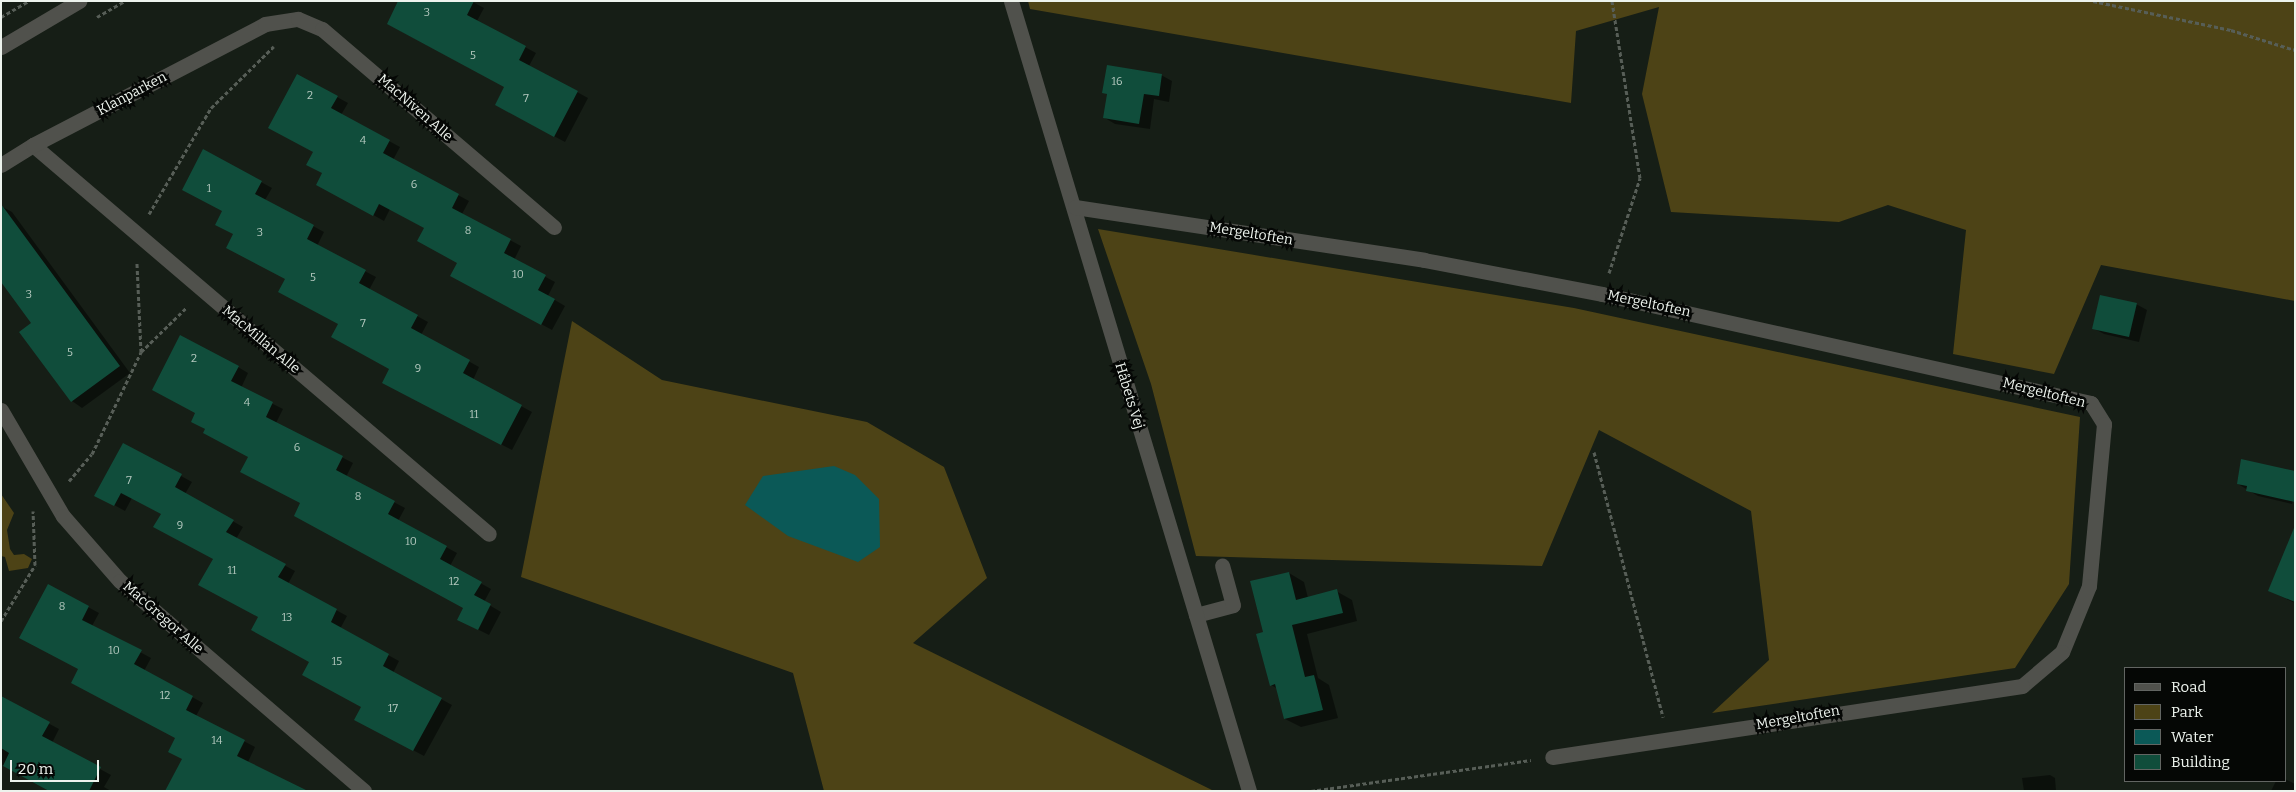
<!DOCTYPE html>
<html>
<head>
<meta charset="utf-8">
<style>
	body { margin:0 }
	#map { position:relative; width:2296px; height:792px; overflow:hidden; background:#161e16; font-family:Bitter,serif }
	div>[style] { position:absolute }
	[style*='--x'] { left:calc(var(--x)*1px); top:calc(var(--y)*1px); width:calc(var(--w)*1px); rotate:calc(var(--a)*1deg) }
	.green>* { inset:0; background:#4d4316 }
	.water>* { inset:0; background:#0b5957 }
	.shadow>* { inset:0; background:#0007 }
	.building>* { inset:0; background:#104d3b }
	.path>* { height:3px; margin-top:-1.5px; transform-origin:0; background:repeating-linear-gradient(90deg,#575e57 0 4px,transparent 0 6.5px) }
	.lane>* { height:15px; margin:-7.5px; padding:0 7.5px; transform-origin:7.5px; border-radius:7.5px; background:#50514c }
	.street>* { height:15px; margin:-7.5px; padding:0 7.5px; transform-origin:7.5px; border-radius:7.5px; background:#50514c }
	span { translate:-50% -50%; white-space:nowrap; text-align:center; line-height:1.15; -webkit-text-stroke:5px #050705; paint-order:stroke }
	.number-label { font-size:11px; color:#b6cac0 }
	.number-label span { -webkit-text-stroke-width:0 }
	.street-label { font-size:14px; color:#edf3ed }
	.frame { position:absolute; inset:0; border:2px solid #edf3ed; pointer-events:none }
	.legend { position:absolute; left:2124px; top:667px; width:162px; height:115px; box-sizing:border-box; background:#050705; border:1px solid #626562; margin:0; padding:6px 9px; list-style:none; font-size:15px; color:#edf3ed }
	.legend li { display:flex; align-items:center; gap:10px; height:25px }
	.legend b { width:25px; border:1px solid #626562 }
	.scale { position:absolute; left:10px; top:760px; width:89px; height:22px; box-sizing:border-box; border:2px solid #edf3ed; border-top:0; padding-left:6px; font-size:15px; line-height:18px; white-space:nowrap; color:#edf3ed; -webkit-text-stroke:4px #050705; paint-order:stroke }
</style>
</head>
<body>
<div id="map">
	<div class="green">
		<i style="clip-path:polygon(1028px 1px,2295px 1px,2295px 301px,2101px 265px,2054px 374px,1953px 354px,1966px 230px,1888px 205px,1839px 222px,1671px 212px,1642px 94px,1659px 7px,1576px 31px,1571px 103px,1030px 9px)"></i>
		<i style="clip-path:polygon(1098px 229px,1574px 308px,2080px 417px,2069px 584px,2015px 668px,1712px 713px,1769px 660px,1751px 511px,1599px 430px,1542px 566px,1196px 556px,1151px 384px)"></i>
		<i style="clip-path:polygon(572px 321px,662px 380px,867px 422px,944px 467px,987px 578px,913px 643px,1214px 791px,824px 791px,793px 673px,521px 577px)"></i>
		<i style="clip-path:polygon(1px 494px,14px 513px,7px 530px,10px 549px,14px 555px,24px 554px,32px 559px,28px 568px,9px 571px,5px 557px,1px 556px)"></i>
	</div>
	<div class="water">
		<i style="clip-path:polygon(834px 466px,855px 475px,879px 499px,880px 547px,858px 562px,788px 536px,745px 505px,763px 476px)"></i>
	</div>
	<div class="shadow">
		<i style="clip-path:polygon(471px 1px,484px 8px,477px 21px,536px 53px,529px 66px,588px 98px,565px 142px,507px 111px,506px 87px,399px 30px)"></i>
		<i style="clip-path:polygon(1161px 75px,1172px 81px,1169px 102px,1154px 99px,1150px 129px,1115px 124px,1105px 118px,1108px 95px,1104px 92px)"></i>
		<i style="clip-path:polygon(337px 97px,348px 103px,341px 115px,400px 147px,393px 160px,469px 201px,462px 214px,521px 246px,514px 260px,555px 282px,548px 296px,565px 306px,552px 330px,462px 281px,458px 263px,425px 228px,390px 209px,384px 221px,318px 184px,324px 173px,314px 152px,280px 133px)"></i>
		<i style="clip-path:polygon(204px 151px,272px 188px,265px 200px,324px 232px,317px 246px,376px 277px,369px 290px,428px 322px,421px 335px,479px 367px,473px 380px,532px 412px,512px 450px,394px 388px,391px 369px,235px 234px)"></i>
		<i style="clip-path:polygon(1px 206px,12px 212px,130px 373px,82px 408px,72px 401px,21px 332px,33px 323px)"></i>
		<i style="clip-path:polygon(2136px 304px,2147px 310px,2139px 342px,2104px 334px,2093px 328px)"></i>
		<i style="clip-path:polygon(238px 367px,248px 373px,241px 388px,283px 409px,276px 423px,353px 463px,346px 477px,405px 508px,398px 521px,457px 553px,450px 566px,491px 589px,484px 602px,501px 612px,489px 635px,469px 625px,465px 608px,301px 503px,249px 457px,192px 421px)"></i>
		<i style="clip-path:polygon(123px 444px,192px 482px,185px 494px,243px 527px,236px 539px,295px 571px,288px 584px,347px 616px,340px 629px,399px 661px,393px 673px,452px 705px,424px 756px,366px 725px,363px 707px,259px 617px,214px 559px,162px 514px,132px 498px,125px 511px,96px 495px)"></i>
		<i style="clip-path:polygon(2238px 484px,2295px 491px,2292px 504px,2258px 496px)"></i>
		<i style="clip-path:polygon(2295px 530px,2295px 603px,2270px 591px)"></i>
		<i style="clip-path:polygon(1289px 573px,1304px 582px,1308px 598px,1336px 591px,1352px 600px,1357px 621px,1307px 634px,1318px 678px,1329px 685px,1338px 718px,1301px 727px,1285px 719px,1278px 689px,1271px 685px,1264px 633px)"></i>
		<i style="clip-path:polygon(49px 586px,99px 613px,92px 626px,151px 658px,144px 671px,203px 703px,196px 716px,255px 747px,248px 762px,183px 759px,177px 738px,79px 669px)"></i>
		<i style="clip-path:polygon(1px 698px,59px 729px,52px 743px,111px 775px,104px 787px,111px 791px,51px 791px,1px 764px)"></i>
		<i style="clip-path:polygon(2050px 775px,2055px 778px,2056px 791px,2024px 791px,2022px 778px)"></i>
		<i style="clip-path:polygon(2285px 779px,2295px 784px,2295px 791px,2271px 791px,2276px 781px)"></i>
	</div>
	<div class="building">
		<i style="clip-path:polygon(398px 1px,474px 1px,467px 15px,526px 46px,519px 60px,578px 91px,554px 137px,495px 105px,504px 87px,387px 24px)"></i>
		<i style="clip-path:polygon(1107px 65px,1162px 74px,1159px 96px,1144px 94px,1139px 124px,1103px 118px,1107px 94px,1102px 93px)"></i>
		<i style="clip-path:polygon(297px 74px,338px 96px,331px 108px,390px 140px,383px 153px,459px 194px,452px 208px,511px 239px,504px 253px,546px 275px,538px 290px,555px 299px,541px 325px,450px 276px,457px 263px,417px 241px,424px 228px,379px 204px,373px 216px,316px 185px,322px 173px,306px 165px,313px 152px,268px 128px)"></i>
		<i style="clip-path:polygon(203px 149px,262px 181px,255px 194px,314px 225px,307px 239px,366px 270px,359px 283px,418px 315px,411px 328px,470px 360px,463px 373px,522px 405px,501px 445px,382px 383px,389px 369px,331px 337px,338px 324px,278px 292px,285px 279px,226px 248px,233px 234px,215px 225px,222px 211px,182px 190px)"></i>
		<i style="clip-path:polygon(1px 204px,120px 366px,71px 402px,19px 332px,31px 323px,1px 282px)"></i>
		<i style="clip-path:polygon(2100px 295px,2137px 303px,2129px 337px,2092px 329px)"></i>
		<i style="clip-path:polygon(180px 335px,239px 366px,231px 381px,273px 402px,266px 417px,343px 456px,336px 470px,395px 501px,388px 514px,447px 546px,440px 559px,482px 582px,474px 595px,491px 604px,478px 630px,457px 620px,463px 608px,294px 516px,300px 503px,240px 472px,248px 457px,203px 433px,205px 429px,191px 422px,195px 413px,152px 390px)"></i>
		<i style="clip-path:polygon(123px 443px,182px 474px,175px 487px,234px 520px,226px 532px,286px 564px,278px 577px,337px 609px,331px 622px,389px 654px,383px 666px,442px 698px,413px 751px,354px 720px,361px 707px,302px 675px,309px 662px,251px 630px,258px 617px,198px 585px,213px 559px,153px 527px,161px 514px,121px 493px,114px 506px,94px 496px)"></i>
		<i style="clip-path:polygon(2241px 459px,2295px 471px,2295px 502px,2246px 491px,2247px 486px,2237px 484px)"></i>
		<i style="clip-path:polygon(2294px 528px,2295px 528px,2295px 602px,2268px 591px)"></i>
		<i style="clip-path:polygon(1289px 572px,1296px 600px,1337px 589px,1343px 613px,1292px 625px,1305px 677px,1314px 675px,1323px 710px,1284px 719px,1275px 684px,1270px 686px,1256px 634px,1263px 632px,1250px 581px)"></i>
		<i style="clip-path:polygon(48px 584px,89px 606px,82px 620px,142px 650px,134px 664px,193px 696px,186px 710px,245px 740px,237px 756px,308px 791px,165px 791px,182px 759px,168px 752px,175px 738px,71px 683px,78px 669px,19px 638px)"></i>
		<i style="clip-path:polygon(1px 696px,50px 722px,42px 736px,101px 767px,89px 791px,49px 791px,3px 766px,9px 753px,1px 748px)"></i>
	</div>
	<div class="path">
		<i style="--x:2093;--y:1;--w:141;--a:11.9"></i>
		<i style="--x:2231;--y:30;--w:67;--a:17.4"></i>
		<i style="--x:1;--y:17;--w:32;--a:-30"></i>
		<i style="--x:97;--y:17;--w:32;--a:-30"></i>
		<i style="--x:149;--y:214;--w:123;--a:-59.7"></i>
		<i style="--x:211;--y:108;--w:88;--a:-44.5"></i>
		<i style="--x:1609;--y:273;--w:100;--a:-71.9"></i>
		<i style="--x:1640;--y:178;--w:179;--a:-99"></i>
		<i style="--x:141;--y:352;--w:64;--a:-44.4"></i>
		<i style="--x:1594;--y:452;--w:274;--a:75.4"></i>
		<i style="--x:69;--y:481;--w:35;--a:-50"></i>
		<i style="--x:92;--y:454;--w:113;--a:-64.3"></i>
		<i style="--x:141;--y:352;--w:89;--a:-92.6"></i>
		<i style="--x:1;--y:621;--w:66;--a:-58.7"></i>
		<i style="--x:35;--y:565;--w:54;--a:-92.1"></i>
		<i style="--x:1311;--y:791;--w:222;--a:-8"></i>
	</div>
	<div class="lane">
		<i style="--x:1196;--y:615;--w:38;--a:-15"></i>
		<i style="--x:1233;--y:605;--w:41;--a:-105.4"></i>
	</div>
	<div class="street">
		<i style="--x:1011;--y:1;--w:825;--a:73.23"></i>
		<i style="--x:1;--y:47;--w:91;--a:-30.5"></i>
		<i style="--x:33;--y:145;--w:599;--a:40.47"></i>
		<i style="--x:1;--y:165;--w:38;--a:-32"></i>
		<i style="--x:33;--y:145;--w:262;--a:-27.5"></i>
		<i style="--x:265;--y:24;--w:33;--a:-9"></i>
		<i style="--x:298;--y:19;--w:26;--a:23"></i>
		<i style="--x:322;--y:29;--w:305;--a:40.5"></i>
		<i style="--x:1075;--y:207;--w:353;--a:8.6"></i>
		<i style="--x:1424;--y:260;--w:181;--a:10.8"></i>
		<i style="--x:1602;--y:294;--w:501;--a:12.57"></i>
		<i style="--x:2091;--y:403;--w:25;--a:58"></i>
		<i style="--x:2104;--y:424;--w:163;--a:95.3"></i>
		<i style="--x:2089;--y:586;--w:71;--a:112.2"></i>
		<i style="--x:2062;--y:652;--w:52;--a:139.6"></i>
		<i style="--x:2022;--y:686;--w:475;--a:171.4"></i>
		<i style="--x:1;--y:410;--w:123;--a:59.7"></i>
		<i style="--x:63;--y:516;--w:86;--a:48.8"></i>
		<i style="--x:120;--y:581;--w:322;--a:40.7"></i>
	</div>
	<div class="number-label">
		<span style="left:427px;top:13px">3</span>
		<span style="left:473px;top:56px">5</span>
		<span style="left:1117px;top:82px">16</span>
		<span style="left:310px;top:96px">2</span>
		<span style="left:526px;top:99px">7</span>
		<span style="left:363px;top:141px">4</span>
		<span style="left:414px;top:185px">6</span>
		<span style="left:209px;top:189px">1</span>
		<span style="left:468px;top:231px">8</span>
		<span style="left:260px;top:233px">3</span>
		<span style="left:518px;top:275px">10</span>
		<span style="left:313px;top:278px">5</span>
		<span style="left:29px;top:295px">3</span>
		<span style="left:363px;top:324px">7</span>
		<span style="left:70px;top:353px">5</span>
		<span style="left:194px;top:359px">2</span>
		<span style="left:418px;top:369px">9</span>
		<span style="left:247px;top:403px">4</span>
		<span style="left:474px;top:415px">11</span>
		<span style="left:297px;top:448px">6</span>
		<span style="left:129px;top:481px">7</span>
		<span style="left:358px;top:497px">8</span>
		<span style="left:180px;top:526px">9</span>
		<span style="left:411px;top:542px">10</span>
		<span style="left:232px;top:571px">11</span>
		<span style="left:454px;top:582px">12</span>
		<span style="left:62px;top:607px">8</span>
		<span style="left:287px;top:618px">13</span>
		<span style="left:114px;top:651px">10</span>
		<span style="left:337px;top:662px">15</span>
		<span style="left:165px;top:696px">12</span>
		<span style="left:393px;top:709px">17</span>
		<span style="left:217px;top:741px">14</span>
	</div>
	<div class="street-label">
		<span style="left:132px;top:94px;rotate:-28deg">Klanparken</span>
		<span style="left:415px;top:108px;rotate:41deg">MacNiven Alle</span>
		<span style="left:1251px;top:234px;rotate:9deg">Mergeltoften</span>
		<span style="left:1649px;top:304px;rotate:12deg">Mergeltoften</span>
		<span style="left:261px;top:340px;rotate:40deg">MacMillan Alle</span>
		<span style="left:2044px;top:393px;rotate:14deg">Mergeltoften</span>
		<span style="left:1129px;top:396px;rotate:73deg">Håbets Vej</span>
		<span style="left:163px;top:618px;rotate:41deg">MacGregor Alle</span>
		<span style="left:1798px;top:718px;rotate:-10deg">Mergeltoften</span>
	</div>
	<div class="frame"></div>
	<ul class="legend">
	<li><b style="height:6px;background:#50514c"></b>Road</li>
	<li><b style="height:14px;background:#4d4316"></b>Park</li>
	<li><b style="height:14px;background:#0b5957"></b>Water</li>
	<li><b style="height:14px;background:#104d3b"></b>Building</li>
	</ul>
	<div class="scale">20 m</div>
</div>
</body>
</html>
